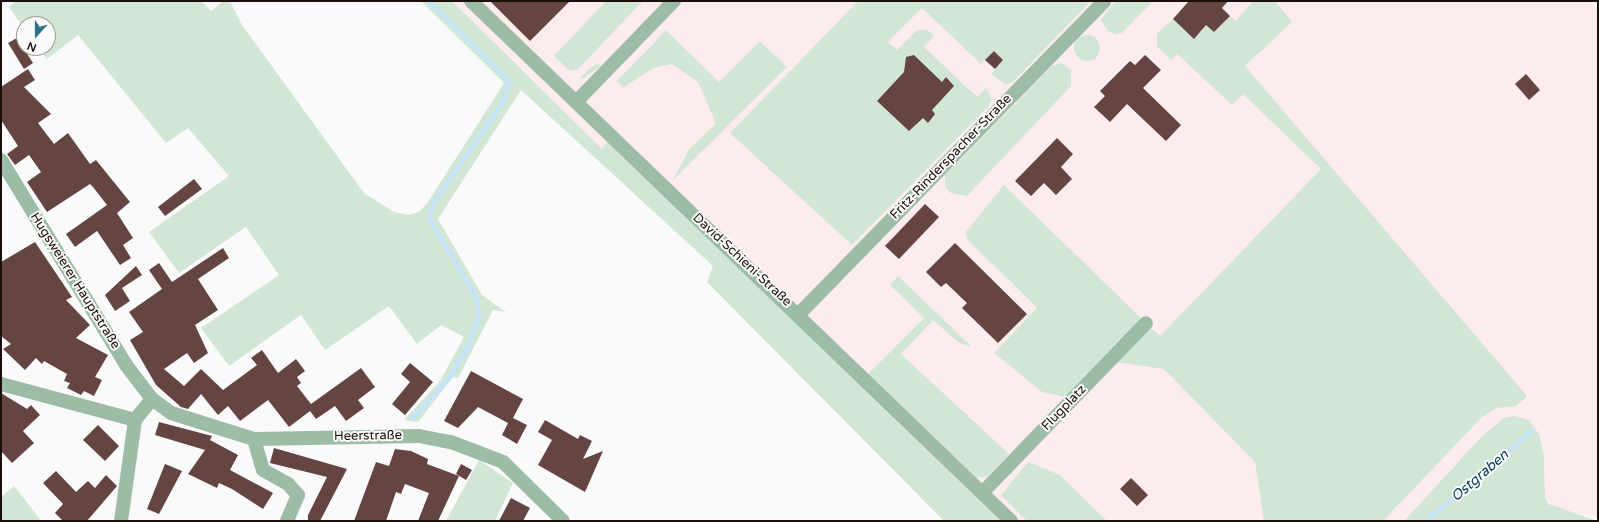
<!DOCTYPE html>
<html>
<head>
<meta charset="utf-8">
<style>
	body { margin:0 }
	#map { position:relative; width:1599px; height:522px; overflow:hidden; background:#fafafa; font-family:"Varela Round",sans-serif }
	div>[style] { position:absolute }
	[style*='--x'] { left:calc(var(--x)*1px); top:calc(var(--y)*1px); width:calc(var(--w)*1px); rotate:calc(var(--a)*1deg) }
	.industrial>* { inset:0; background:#fdeced }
	.green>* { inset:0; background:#d2e6d6 }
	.round { border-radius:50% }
	.stream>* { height:4px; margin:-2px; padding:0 2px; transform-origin:2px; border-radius:2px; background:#c5e3fa }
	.building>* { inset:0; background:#654542 }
	.minor>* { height:14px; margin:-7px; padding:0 7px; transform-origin:7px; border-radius:7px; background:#9dbca5 }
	span { translate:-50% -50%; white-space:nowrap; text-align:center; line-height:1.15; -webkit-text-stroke:4px #fafafa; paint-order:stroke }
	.street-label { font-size:13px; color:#1a0f0a }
	.water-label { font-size:14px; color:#043b5a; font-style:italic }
	.frame { position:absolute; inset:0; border:2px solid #1a0f0a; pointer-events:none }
	.north { position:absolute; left:16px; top:16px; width:40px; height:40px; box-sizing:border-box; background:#fafafa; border:1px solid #a09c9a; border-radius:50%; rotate:201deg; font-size:11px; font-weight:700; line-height:16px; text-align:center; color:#1a0f0a }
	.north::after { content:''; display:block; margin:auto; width:14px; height:18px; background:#2f7382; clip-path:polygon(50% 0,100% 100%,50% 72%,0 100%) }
</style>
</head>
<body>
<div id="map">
	<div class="industrial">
		<i style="clip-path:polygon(452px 1px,1591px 1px,1598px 10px,1598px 518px,1556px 508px,1545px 498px,1544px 457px,1539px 434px,1481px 437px,1404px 521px,1000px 521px,608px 142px,602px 150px)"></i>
	</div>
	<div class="green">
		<i style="clip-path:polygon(16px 1px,201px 1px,211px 11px,223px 1px,230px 1px,242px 25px,364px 193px,394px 212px,408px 215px,419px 212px,428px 202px,504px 83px,421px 1px,452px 1px,602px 149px,608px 141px,1000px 521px,944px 521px,707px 282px,713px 266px,521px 90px,438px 219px,482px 295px,506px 312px,493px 310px,458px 378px,453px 377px,418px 422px,404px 420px,440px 381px,464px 337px,441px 325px,417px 344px,389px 306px,325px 350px,301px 315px,229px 366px,201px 328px,279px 275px,246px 227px,179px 273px,149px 232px,229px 176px,188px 128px,166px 143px,78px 35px,47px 59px,38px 48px,48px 48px,48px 24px,24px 24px,24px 28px,9px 7px)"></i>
		<i style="clip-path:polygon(606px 1px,643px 1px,577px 70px,570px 71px,554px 56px)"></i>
		<i style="clip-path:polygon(858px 1px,1091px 1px,1012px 83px,1005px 84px,991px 74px,1003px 60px,994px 51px,981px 64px,922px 8px,888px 42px,897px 50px,917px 30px,927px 30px,934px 36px,924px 47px,977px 97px,986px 88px,992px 99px,989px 106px,852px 245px,730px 133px)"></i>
		<i style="clip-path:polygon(1115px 1px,1153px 1px,1122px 33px,1116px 34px,1108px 31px,1101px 20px)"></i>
		<i style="clip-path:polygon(1275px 1px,1292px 22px,1245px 66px,1527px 396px,1516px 406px,1496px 408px,1481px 418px,1383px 521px,1264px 521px,1255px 462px,1164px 369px,1116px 362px,1151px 328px,1160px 336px,1321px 169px,1243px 94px,1232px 105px,1177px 54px,1171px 60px,1157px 46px,1157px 34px,1173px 19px,1194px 39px,1204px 28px,1199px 23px,1201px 21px,1214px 32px,1230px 16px,1236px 21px,1252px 2px)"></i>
		<i style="clip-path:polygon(666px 30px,719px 82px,760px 41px,787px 67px,672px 181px,690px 148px,716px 124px,698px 82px,672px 64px,653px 68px,623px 88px,617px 81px)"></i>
		<i class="round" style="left:1074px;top:35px;width:26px;height:26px"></i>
		<i style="clip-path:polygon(597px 63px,601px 66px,582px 79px,580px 77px)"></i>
		<i style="clip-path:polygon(1061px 63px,1071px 70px,1071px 86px,967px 196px,951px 193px,945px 187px,945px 175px,1053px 65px)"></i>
		<i style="clip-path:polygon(1004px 185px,1142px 319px,1066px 397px,1042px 392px,994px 353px,1037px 308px,968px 240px,965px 233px)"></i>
		<i style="clip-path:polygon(898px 276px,972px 347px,959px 343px,933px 320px,901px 354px,1009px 454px,988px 476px,974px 478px,867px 375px,924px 318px,890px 285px)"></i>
		<i style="clip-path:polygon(1514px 416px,1529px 420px,1539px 434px,1544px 456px,1545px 498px,1549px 504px,1598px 521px,1404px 521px,1481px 437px,1504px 418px)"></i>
		<i style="clip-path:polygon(479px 460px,513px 483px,495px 521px,446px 521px)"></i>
		<i style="clip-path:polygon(1028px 462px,1060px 475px,1107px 521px,1027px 521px,1001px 495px)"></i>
		<i style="clip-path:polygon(14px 486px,40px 519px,39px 521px,1px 521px,1px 497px)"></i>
	</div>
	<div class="stream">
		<i style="--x:413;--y:418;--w:53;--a:-47.3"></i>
		<i style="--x:449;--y:379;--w:39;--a:-60"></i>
		<i style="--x:469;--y:345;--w:33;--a:-72"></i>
		<i style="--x:479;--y:314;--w:17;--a:-100"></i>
		<i style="--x:476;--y:297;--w:90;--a:-120.9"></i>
		<i style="--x:430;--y:220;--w:15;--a:-82"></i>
		<i style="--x:432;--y:205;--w:125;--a:-55.4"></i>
		<i style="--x:503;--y:102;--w:21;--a:-73"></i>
		<i style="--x:509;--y:82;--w:115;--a:-135"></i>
		<i style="--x:1427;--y:521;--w:138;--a:-40.6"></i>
	</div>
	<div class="building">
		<i style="clip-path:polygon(490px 1px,570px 1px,530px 41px)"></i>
		<i style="clip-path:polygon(1189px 1px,1228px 1px,1222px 8px,1230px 16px,1214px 32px,1206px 25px,1194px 39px,1173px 19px)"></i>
		<i style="clip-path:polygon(17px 38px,33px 63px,24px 69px,8px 43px)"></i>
		<i style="clip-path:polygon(994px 51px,1003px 60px,995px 69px,985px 60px)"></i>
		<i style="clip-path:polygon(914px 55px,942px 82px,946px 77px,954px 86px,932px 110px,935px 114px,928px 123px,923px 118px,909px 131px,877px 101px,904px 72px,906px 57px)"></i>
		<i style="clip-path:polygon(1145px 55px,1161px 70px,1143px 88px,1181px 125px,1166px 141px,1127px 104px,1110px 122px,1094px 107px,1105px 96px,1100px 91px,1130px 61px,1135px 65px)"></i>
		<i style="clip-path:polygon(28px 69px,35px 80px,24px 87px,51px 114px,38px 123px,54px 144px,68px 133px,90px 164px,96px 160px,130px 202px,117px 213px,133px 238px,123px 245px,131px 258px,120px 265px,97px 231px,75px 247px,66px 234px,107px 205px,93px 187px,90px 184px,47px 212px,27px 182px,41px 172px,29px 155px,15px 165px,7px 154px,18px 146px,1px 120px,1px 87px)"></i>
		<i style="clip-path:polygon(1526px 74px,1540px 90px,1529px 100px,1515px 84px)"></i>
		<i style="clip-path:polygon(1057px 138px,1073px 154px,1061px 167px,1072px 179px,1056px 195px,1044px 183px,1031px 196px,1015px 181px)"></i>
		<i style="clip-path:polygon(194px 179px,202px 189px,165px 216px,158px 207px)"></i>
		<i style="clip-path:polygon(925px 204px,939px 217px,899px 259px,885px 246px)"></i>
		<i style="clip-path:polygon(35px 242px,72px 297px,66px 300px,90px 325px,76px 338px,108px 355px,95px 377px,102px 380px,94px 396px,84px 391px,81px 395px,67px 388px,70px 383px,64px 381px,67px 374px,44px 361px,42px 364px,36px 358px,25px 370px,3px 349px,11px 344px,1px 336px,1px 262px)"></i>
		<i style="clip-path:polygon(955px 243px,1027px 314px,998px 343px,962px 308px,967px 303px,946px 283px,941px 287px,926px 272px)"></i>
		<i style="clip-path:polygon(223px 248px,229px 258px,198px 279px,218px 310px,195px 325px,208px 353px,194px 363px,187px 353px,164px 369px,184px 386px,201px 369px,223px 390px,257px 365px,251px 358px,262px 350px,278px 373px,296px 359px,305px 371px,297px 377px,301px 383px,297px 386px,311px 404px,361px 368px,375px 387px,358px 400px,364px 408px,346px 421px,335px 406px,316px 419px,310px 411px,289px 427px,268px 400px,240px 421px,228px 406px,218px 415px,201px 394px,188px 409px,181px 407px,156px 385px,130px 340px,143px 332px,129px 312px,162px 289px,149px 270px,159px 263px,172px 282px)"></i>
		<i style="clip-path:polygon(136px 266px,142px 275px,122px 288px,130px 301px,115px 311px,105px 295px)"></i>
		<i style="clip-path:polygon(410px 363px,433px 382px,405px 415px,392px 404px,410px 382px,401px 374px)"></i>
		<i style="clip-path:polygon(471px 371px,523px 399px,513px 418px,527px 425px,517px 444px,502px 435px,508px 423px,478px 407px,458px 428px,444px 421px)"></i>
		<i style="clip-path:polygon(1px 393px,27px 409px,31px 405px,40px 415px,23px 431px,34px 443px,12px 463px,1px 451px)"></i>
		<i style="clip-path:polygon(545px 420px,578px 439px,580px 435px,592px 441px,583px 459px,603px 451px,585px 492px,538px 465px,552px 440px,538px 432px)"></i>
		<i style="clip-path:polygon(159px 422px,212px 436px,210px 440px,238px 455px,230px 470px,273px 493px,263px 509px,232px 489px,219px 483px,217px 488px,188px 474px,205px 450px,155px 435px)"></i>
		<i style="clip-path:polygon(98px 425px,119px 446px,105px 461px,83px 440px)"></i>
		<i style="clip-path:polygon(274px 448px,347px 469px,320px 521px,308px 521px,308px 515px,327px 477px,270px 463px)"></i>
		<i style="clip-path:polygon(395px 449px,411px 451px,428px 459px,427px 464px,459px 476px,438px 521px,418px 521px,429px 493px,405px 484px,401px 494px,396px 492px,386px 521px,354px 521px,376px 462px,389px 466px)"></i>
		<i style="clip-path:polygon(165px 464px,182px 471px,159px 514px,147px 509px)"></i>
		<i style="clip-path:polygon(461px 464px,472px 470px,466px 480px,456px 474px)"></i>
		<i style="clip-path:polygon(56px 471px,76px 492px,88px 481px,95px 488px,106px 475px,117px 486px,87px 521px,63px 521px,55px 513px,63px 504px,43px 483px)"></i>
		<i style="clip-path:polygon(1131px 478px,1148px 495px,1137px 506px,1120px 489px)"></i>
		<i style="clip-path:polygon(511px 498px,530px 508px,523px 521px,499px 521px)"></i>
	</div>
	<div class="minor">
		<i style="--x:471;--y:1;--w:750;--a:43.92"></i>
		<i style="--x:576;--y:102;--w:141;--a:-45.9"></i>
		<i style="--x:1;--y:160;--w:240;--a:58.6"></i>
		<i style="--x:126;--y:365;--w:43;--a:52.6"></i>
		<i style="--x:152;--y:399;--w:24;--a:36"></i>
		<i style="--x:171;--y:413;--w:87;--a:17.4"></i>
		<i style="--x:254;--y:439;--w:165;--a:-1"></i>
		<i style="--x:419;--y:436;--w:33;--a:11"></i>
		<i style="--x:451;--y:442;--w:56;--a:21"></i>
		<i style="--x:503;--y:462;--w:84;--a:44.5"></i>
		<i style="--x:799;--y:314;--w:437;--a:-45.7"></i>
		<i style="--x:1;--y:384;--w:139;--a:15"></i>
		<i style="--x:254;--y:439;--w:32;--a:74"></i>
		<i style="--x:263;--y:470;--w:29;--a:29"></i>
		<i style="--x:288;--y:484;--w:15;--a:48"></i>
		<i style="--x:298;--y:495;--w:28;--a:113"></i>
		<i style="--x:982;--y:493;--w:236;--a:-46"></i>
		<i style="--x:121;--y:521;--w:102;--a:-82.1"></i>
		<i style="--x:135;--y:420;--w:27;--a:-51"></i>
	</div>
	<div class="street-label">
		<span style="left:951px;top:157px;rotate:-46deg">Fritz-Rinderspacher-Straße</span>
		<span style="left:742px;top:260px;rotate:43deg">David-Schieni-Straße</span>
		<span style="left:75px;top:281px;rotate:58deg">Hugsweierer Hauptstraße</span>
		<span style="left:1064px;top:408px;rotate:-46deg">Flugplatz</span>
		<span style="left:368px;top:436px;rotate:-1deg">Heerstraße</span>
	</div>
	<div class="water-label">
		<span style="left:1480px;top:476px;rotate:-41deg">Ostgraben</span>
	</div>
	<div class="frame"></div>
	<div class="north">N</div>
</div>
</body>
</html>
